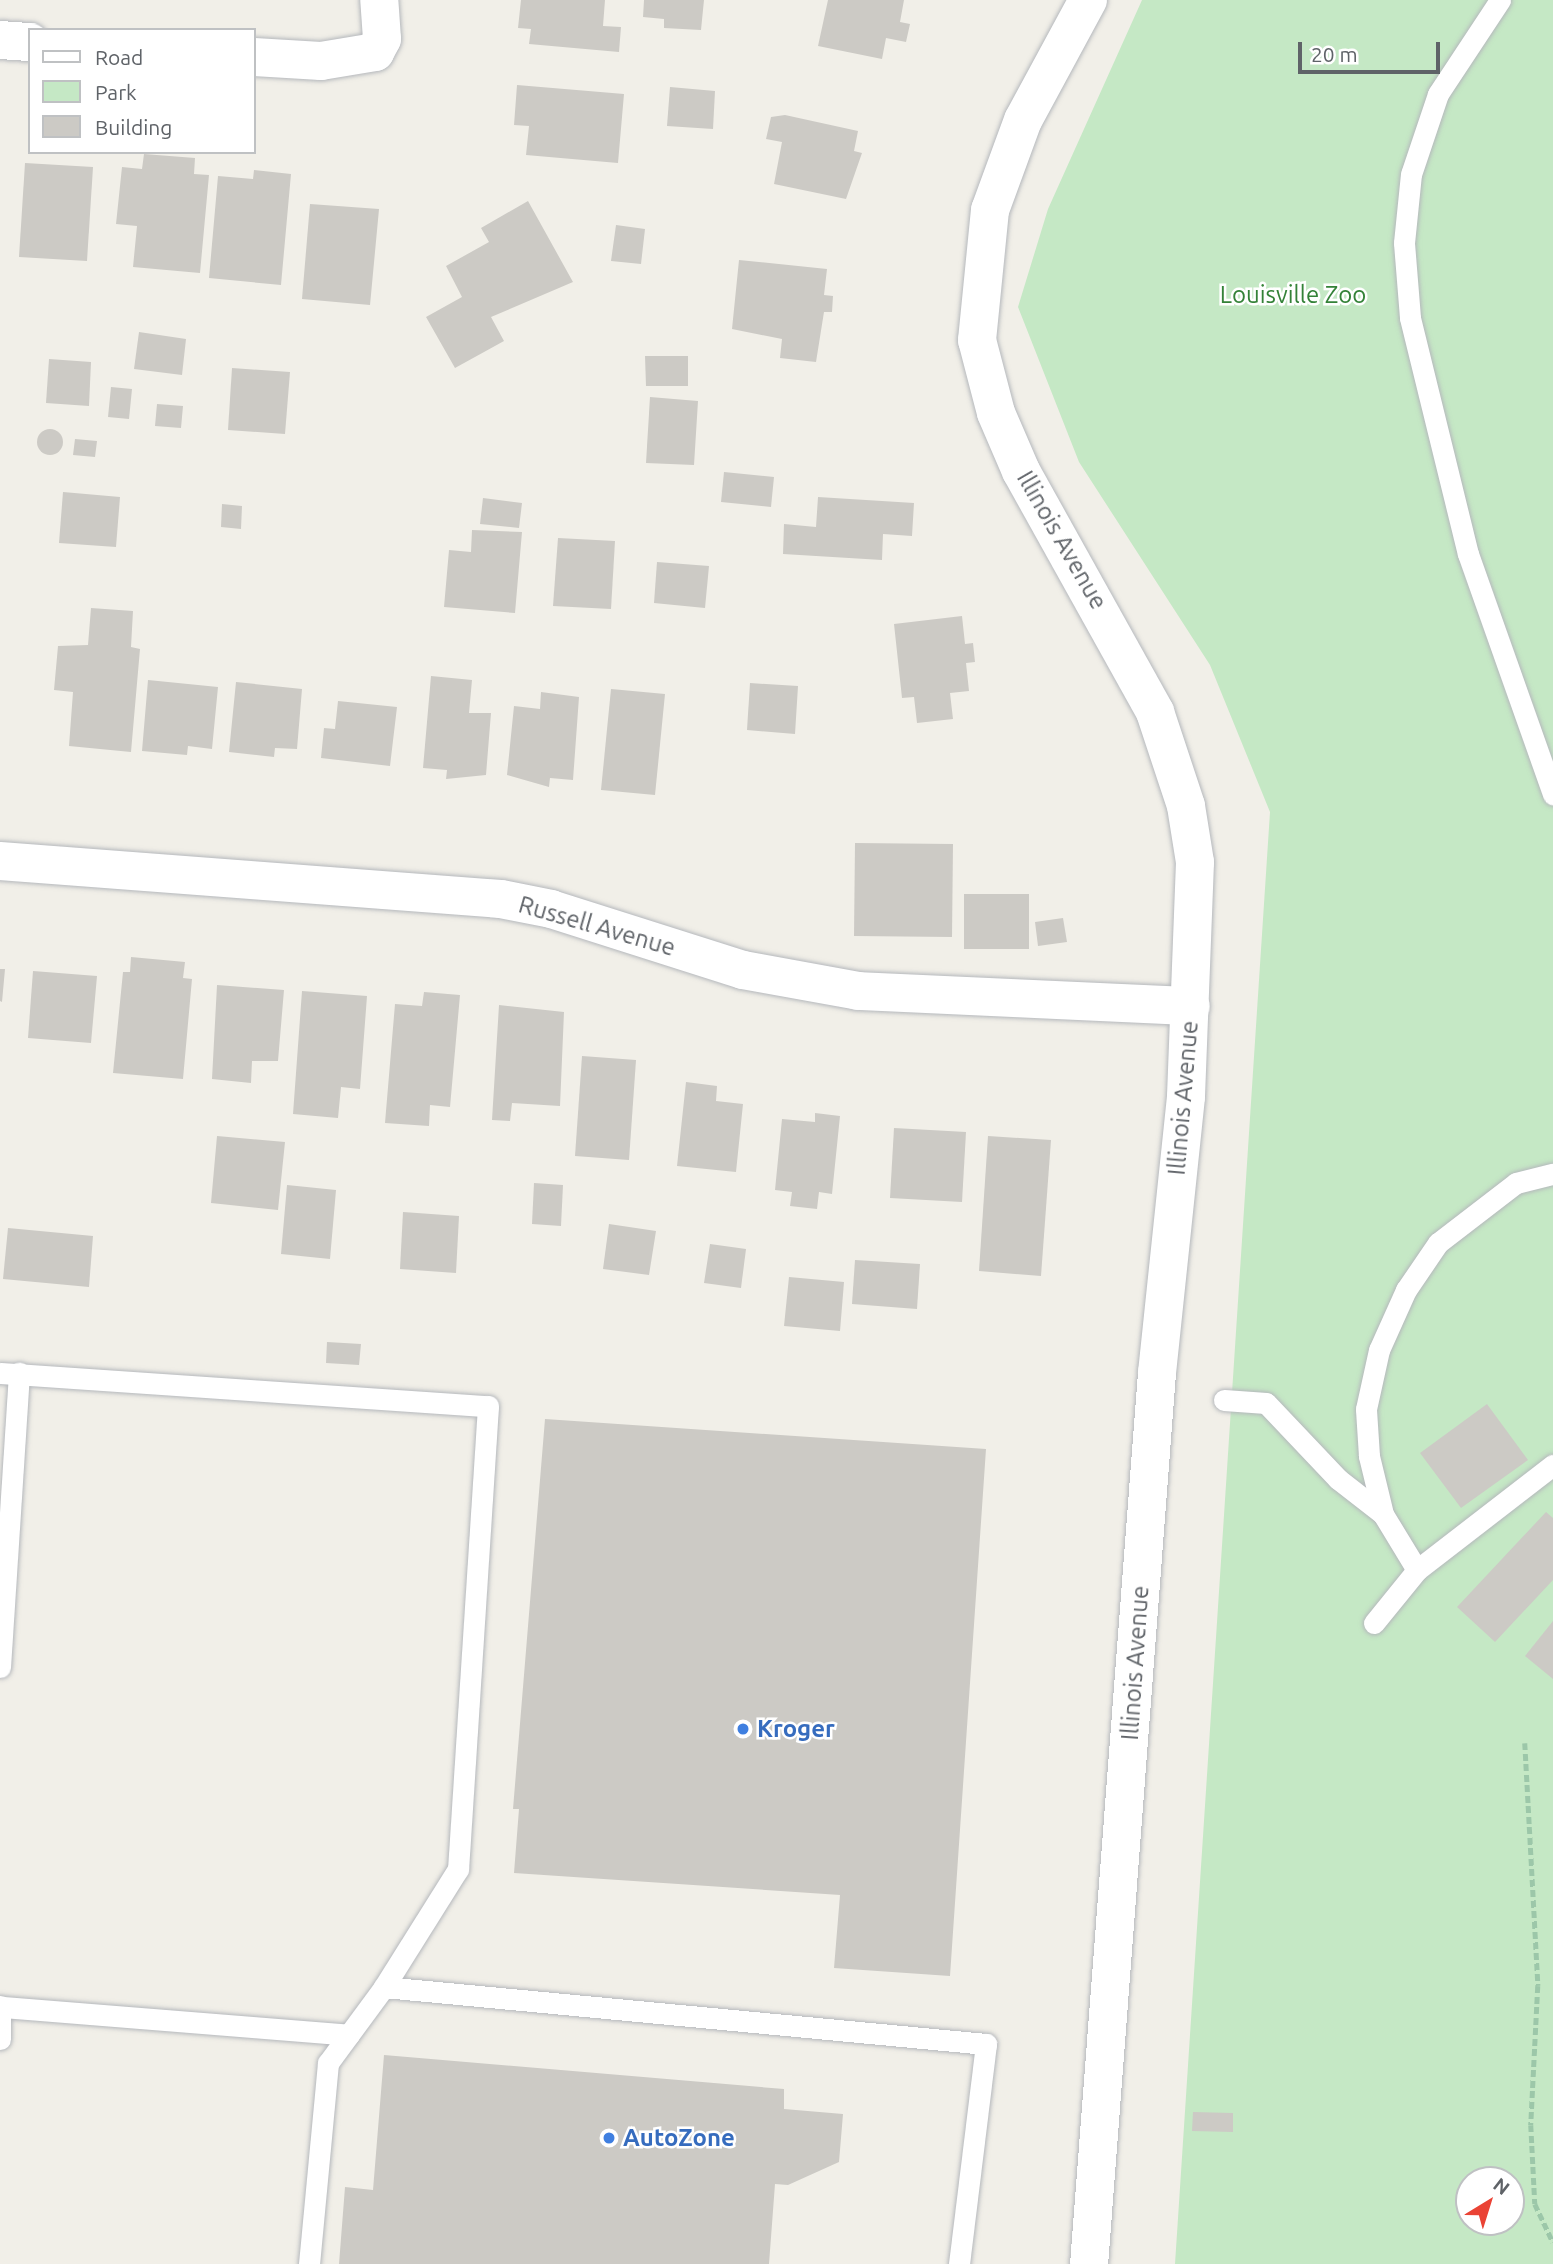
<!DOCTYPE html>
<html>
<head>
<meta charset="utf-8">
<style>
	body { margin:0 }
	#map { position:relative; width:1553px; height:2264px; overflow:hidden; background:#f1efe8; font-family:Ubuntu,sans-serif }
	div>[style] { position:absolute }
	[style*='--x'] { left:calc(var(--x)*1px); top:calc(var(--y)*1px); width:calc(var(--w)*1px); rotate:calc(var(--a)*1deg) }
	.green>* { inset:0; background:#c5e8c5 }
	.building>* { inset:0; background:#cccac5 }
	.round { border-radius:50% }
	.path>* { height:4.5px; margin-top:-2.25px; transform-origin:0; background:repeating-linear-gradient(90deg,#9cc7a9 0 7px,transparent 0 10.5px) }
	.roads { filter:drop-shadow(0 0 2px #b5b8bc) drop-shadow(0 0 2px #b5b8bc) }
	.lane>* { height:21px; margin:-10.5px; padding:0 10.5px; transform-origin:10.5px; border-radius:10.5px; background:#fff }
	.street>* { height:38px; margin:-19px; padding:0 19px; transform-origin:19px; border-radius:19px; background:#fff }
	.dots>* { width:19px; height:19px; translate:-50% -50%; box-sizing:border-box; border:4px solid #fff; border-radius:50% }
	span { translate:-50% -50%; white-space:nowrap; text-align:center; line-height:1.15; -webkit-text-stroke:5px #fff; paint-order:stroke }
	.park-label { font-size:24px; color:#348238 }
	.street-label { font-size:24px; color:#5f6368 }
	.shop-label { font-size:24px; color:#366cbe; font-weight:700 }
	.left { translate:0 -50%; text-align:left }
	.legend { position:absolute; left:28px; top:28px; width:228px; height:126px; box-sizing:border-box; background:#fff; border:2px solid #bfc1c3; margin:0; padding:9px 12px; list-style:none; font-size:21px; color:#5f6368 }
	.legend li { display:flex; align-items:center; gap:14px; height:35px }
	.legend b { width:35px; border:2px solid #bfc1c3 }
	.north { position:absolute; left:1455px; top:2166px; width:70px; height:70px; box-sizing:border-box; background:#fff; border:2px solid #bfc1c3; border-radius:50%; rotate:38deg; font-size:19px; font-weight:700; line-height:28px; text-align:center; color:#5f6368 }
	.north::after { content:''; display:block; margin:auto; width:24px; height:32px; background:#ea4335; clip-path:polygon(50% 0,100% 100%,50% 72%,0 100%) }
	.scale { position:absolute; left:1298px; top:42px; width:142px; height:32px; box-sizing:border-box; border:4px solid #5f6368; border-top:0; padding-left:9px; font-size:21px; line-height:24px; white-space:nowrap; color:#5f6368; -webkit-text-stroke:5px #fff; paint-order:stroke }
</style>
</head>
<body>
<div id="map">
	<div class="green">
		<i style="clip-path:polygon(evenodd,1142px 0,1553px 0,1553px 2264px,1175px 2264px,1270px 812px,1210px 665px,1079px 462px,1018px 307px,1048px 209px,1142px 0,1469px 2180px,1511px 2180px,1511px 2222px,1469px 2222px,1469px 2180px)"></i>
	</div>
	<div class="building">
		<i style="clip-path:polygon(521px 0,605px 0,603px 26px,621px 27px,619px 52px,529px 44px,531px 29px,518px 28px)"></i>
		<i style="clip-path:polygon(644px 0,704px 0,701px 30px,664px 28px,664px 19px,643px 17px)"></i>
		<i style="clip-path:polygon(828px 0,904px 0,900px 22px,910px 24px,906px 42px,886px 38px,882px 59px,818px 46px)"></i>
		<i style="clip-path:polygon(517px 85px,624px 94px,618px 163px,526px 155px,529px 126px,514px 125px)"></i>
		<i style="clip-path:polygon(670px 87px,715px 91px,713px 129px,667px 126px)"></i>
		<i style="clip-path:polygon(785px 115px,858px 131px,854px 151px,862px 153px,846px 199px,774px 184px,782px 142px,766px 139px,771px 117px)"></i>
		<i style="clip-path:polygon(144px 154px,195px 158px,194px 174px,209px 175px,200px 273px,133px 267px,137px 226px,116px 224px,122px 167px,142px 169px)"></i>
		<i style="clip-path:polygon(25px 163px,93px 167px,87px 261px,19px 257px)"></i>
		<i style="clip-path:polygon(254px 170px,291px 174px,281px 285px,209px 278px,218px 176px,253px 179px)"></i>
		<i style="clip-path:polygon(528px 201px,573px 282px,491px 317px,504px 341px,455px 368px,426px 317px,462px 297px,446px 266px,489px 242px,481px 228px)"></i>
		<i style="clip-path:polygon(310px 204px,379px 209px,370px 305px,302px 299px)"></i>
		<i style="clip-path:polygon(616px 225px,645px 229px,641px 264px,611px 261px)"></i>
		<i style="clip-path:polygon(739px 260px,827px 269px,824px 295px,833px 296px,832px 312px,824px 312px,816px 362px,780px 358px,782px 339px,732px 329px)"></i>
		<i style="clip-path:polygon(139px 332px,186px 339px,182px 375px,134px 369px)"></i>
		<i style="clip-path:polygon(645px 356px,688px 356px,688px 386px,646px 386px)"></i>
		<i style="clip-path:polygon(49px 359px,91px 362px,89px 406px,46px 403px)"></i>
		<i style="clip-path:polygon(232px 368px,290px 372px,285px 434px,228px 430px)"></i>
		<i style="clip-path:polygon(111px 387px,132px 389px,129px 419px,108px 417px)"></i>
		<i style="clip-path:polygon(650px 397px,698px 401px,694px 465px,646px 463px)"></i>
		<i style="clip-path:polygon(157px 404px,183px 406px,181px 428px,155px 426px)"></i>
		<i class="round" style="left:37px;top:429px;width:26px;height:26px"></i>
		<i style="clip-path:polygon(75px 439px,97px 441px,95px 457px,73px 455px)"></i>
		<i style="clip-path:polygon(724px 472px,774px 477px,771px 507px,721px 502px)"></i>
		<i style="clip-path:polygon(63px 492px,120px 497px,116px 547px,59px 543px)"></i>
		<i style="clip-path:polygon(818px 497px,914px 503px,912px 536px,883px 534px,882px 560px,783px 554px,784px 524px,816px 527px)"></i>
		<i style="clip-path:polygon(483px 498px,522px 503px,519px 528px,480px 524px)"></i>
		<i style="clip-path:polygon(222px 504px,242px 506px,241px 529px,221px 527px)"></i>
		<i style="clip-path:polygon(472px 530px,522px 532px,515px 613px,444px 607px,449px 550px,471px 552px)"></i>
		<i style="clip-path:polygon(558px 538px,615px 541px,611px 609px,553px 606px)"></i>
		<i style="clip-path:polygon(657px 562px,709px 566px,705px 608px,654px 603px)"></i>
		<i style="clip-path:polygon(91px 608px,133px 611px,131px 647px,140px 649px,131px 752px,69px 746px,73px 692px,54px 690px,58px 646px,88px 645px)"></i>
		<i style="clip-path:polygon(962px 616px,965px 644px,973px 643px,975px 662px,966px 663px,969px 691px,950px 693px,953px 719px,917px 723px,914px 697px,902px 698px,894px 624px)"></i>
		<i style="clip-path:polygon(431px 676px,472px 680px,469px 713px,491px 713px,486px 775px,446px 779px,447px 770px,423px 768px)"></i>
		<i style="clip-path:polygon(148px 680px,218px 687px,212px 749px,188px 746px,187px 755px,142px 751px)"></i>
		<i style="clip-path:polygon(236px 682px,302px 689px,297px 749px,275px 748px,274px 757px,229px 752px)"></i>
		<i style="clip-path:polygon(750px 683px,798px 686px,795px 734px,747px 730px)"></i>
		<i style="clip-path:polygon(611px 689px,665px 694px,655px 795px,601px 790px)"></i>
		<i style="clip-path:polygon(541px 692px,579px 697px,573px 780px,550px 778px,549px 787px,507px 775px,514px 706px,540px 709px)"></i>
		<i style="clip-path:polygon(338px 701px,397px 707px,390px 766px,321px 758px,324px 728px,335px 729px)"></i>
		<i style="clip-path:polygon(855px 843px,953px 844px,952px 937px,854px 936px)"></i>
		<i style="clip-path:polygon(964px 894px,1029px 894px,1029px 949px,964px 949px)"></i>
		<i style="clip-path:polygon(1063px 918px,1067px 942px,1038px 946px,1035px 922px)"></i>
		<i style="clip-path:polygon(131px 957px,185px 962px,183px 978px,192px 979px,183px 1079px,113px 1073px,123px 972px,130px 972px)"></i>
		<i style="clip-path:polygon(0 969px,5px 969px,2px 1002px,0 1001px)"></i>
		<i style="clip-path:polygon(33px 971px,97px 976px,91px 1043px,28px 1038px)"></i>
		<i style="clip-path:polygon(217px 985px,284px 990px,278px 1061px,252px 1061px,251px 1083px,212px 1079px)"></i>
		<i style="clip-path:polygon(302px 991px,367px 996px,360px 1089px,341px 1087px,338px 1118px,293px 1114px)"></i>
		<i style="clip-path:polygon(424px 992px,460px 995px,450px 1107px,430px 1105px,429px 1126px,385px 1123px,395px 1004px,422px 1006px)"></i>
		<i style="clip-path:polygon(499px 1005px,564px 1012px,560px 1106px,512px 1103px,510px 1121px,492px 1120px)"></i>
		<i style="clip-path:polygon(582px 1056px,636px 1060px,629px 1160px,575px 1156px)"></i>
		<i style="clip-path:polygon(686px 1082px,717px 1086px,716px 1101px,743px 1104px,736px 1172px,677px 1166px)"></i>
		<i style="clip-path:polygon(815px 1113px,840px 1116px,832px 1194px,819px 1192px,817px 1209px,790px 1206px,792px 1192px,775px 1190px,782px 1119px,815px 1122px)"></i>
		<i style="clip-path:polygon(894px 1128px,966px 1132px,962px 1202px,890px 1198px)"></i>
		<i style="clip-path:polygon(217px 1136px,285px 1142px,278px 1210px,211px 1203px)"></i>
		<i style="clip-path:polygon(988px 1136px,1051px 1140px,1041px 1276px,979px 1271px)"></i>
		<i style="clip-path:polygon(534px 1183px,563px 1185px,561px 1226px,532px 1224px)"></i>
		<i style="clip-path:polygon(287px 1185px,336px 1190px,330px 1259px,281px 1254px)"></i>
		<i style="clip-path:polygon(403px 1212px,459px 1216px,456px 1273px,400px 1269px)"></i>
		<i style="clip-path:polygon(609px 1224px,656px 1231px,649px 1275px,603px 1269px)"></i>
		<i style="clip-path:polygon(8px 1228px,93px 1236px,89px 1287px,3px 1279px)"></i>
		<i style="clip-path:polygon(710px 1244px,746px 1249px,741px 1288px,704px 1283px)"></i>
		<i style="clip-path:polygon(855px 1260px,920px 1264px,917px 1309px,852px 1304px)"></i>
		<i style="clip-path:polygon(789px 1277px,844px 1282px,840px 1331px,784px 1326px)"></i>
		<i style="clip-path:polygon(327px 1342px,361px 1344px,359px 1365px,326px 1363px)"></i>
		<i style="clip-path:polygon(1487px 1404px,1528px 1460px,1461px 1508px,1420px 1453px)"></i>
		<i style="clip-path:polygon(545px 1419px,986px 1449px,950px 1976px,834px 1968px,840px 1895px,514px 1873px,519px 1809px,513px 1809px)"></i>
		<i style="clip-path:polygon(1546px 1512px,1553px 1518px,1553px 1580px,1495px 1642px,1457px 1607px)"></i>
		<i style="clip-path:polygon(1553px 1621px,1553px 1679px,1525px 1656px)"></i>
		<i style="clip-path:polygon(384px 2055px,784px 2089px,784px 2109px,843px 2114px,839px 2162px,788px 2185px,775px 2184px,769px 2264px,339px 2264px,345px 2187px,373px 2190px)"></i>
		<i style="clip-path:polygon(1193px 2112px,1233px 2113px,1233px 2132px,1192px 2131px)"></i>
	</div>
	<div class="path">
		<i style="--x:1525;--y:1743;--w:243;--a:86.9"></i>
		<i style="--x:1538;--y:1986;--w:139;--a:92.9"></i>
		<i style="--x:1531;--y:2125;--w:79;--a:87.1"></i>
		<i style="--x:1535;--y:2204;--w:42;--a:64.7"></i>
	</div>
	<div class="roads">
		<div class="lane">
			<i style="--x:1500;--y:0;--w:113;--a:123.4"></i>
			<i style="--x:1438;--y:94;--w:84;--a:108.6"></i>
			<i style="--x:1411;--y:174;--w:69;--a:95.8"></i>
			<i style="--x:1404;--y:243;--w:75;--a:85.4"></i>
			<i style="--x:1410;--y:318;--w:243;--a:76.2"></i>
			<i style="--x:1468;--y:554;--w:255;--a:70.5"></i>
			<i style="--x:0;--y:1373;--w:489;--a:3.9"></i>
			<i style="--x:488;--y:1406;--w:464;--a:93.7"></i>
			<i style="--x:458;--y:1869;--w:139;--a:122.1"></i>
			<i style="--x:384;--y:1987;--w:605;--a:5.41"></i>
			<i style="--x:986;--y:2044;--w:222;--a:97"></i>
			<i style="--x:1224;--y:1400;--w:42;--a:4.1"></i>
			<i style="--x:1266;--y:1403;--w:105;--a:46.5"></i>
			<i style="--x:1338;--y:1479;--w:57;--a:37.9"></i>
			<i style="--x:1417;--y:1570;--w:172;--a:-37.7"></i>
			<i style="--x:1374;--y:1623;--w:68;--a:-50.9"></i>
			<i style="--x:1417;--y:1570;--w:66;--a:-121.3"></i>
			<i style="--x:1383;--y:1514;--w:60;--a:-103.6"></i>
			<i style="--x:1369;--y:1456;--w:47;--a:-93.7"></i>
			<i style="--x:1366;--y:1409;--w:60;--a:-77.6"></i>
			<i style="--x:1379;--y:1350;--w:66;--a:-65.8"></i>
			<i style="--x:1406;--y:1290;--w:57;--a:-55.8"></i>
			<i style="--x:1438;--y:1243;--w:98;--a:-37.6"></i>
			<i style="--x:1516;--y:1183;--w:38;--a:-14"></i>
			<i style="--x:0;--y:1667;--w:295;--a:-86.3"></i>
			<i style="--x:0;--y:2006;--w:33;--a:90"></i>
			<i style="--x:3;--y:2007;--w:347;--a:4.6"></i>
			<i style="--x:309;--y:2264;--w:202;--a:-84.6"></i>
			<i style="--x:328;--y:2063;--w:94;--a:-53.6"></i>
		</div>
		<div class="street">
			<i style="--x:1088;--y:0;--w:136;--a:118.4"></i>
			<i style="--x:1023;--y:120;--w:96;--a:110.1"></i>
			<i style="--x:990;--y:210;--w:131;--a:95.7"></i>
			<i style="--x:977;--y:340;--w:75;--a:75.4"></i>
			<i style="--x:996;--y:413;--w:63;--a:66.7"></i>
			<i style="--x:1021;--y:471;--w:276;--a:60.9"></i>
			<i style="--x:1155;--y:712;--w:99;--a:71.7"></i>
			<i style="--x:1186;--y:806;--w:57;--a:80.9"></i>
			<i style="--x:1195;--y:862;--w:235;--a:92.2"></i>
			<i style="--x:1186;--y:1097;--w:278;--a:96"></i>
			<i style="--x:1157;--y:1373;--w:894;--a:94.36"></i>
			<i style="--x:0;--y:40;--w:30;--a:4"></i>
			<i style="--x:254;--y:57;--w:67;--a:3.4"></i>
			<i style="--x:321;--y:61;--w:55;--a:-9.5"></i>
			<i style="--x:375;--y:52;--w:15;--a:-62"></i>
			<i style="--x:382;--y:39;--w:39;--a:-94"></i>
			<i style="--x:0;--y:861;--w:502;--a:4.34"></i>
			<i style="--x:501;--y:899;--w:51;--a:11.3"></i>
			<i style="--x:551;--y:909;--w:201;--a:17.6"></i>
			<i style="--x:743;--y:970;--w:117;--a:10.3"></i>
			<i style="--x:858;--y:991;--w:333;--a:2.6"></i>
		</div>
	</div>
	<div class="dots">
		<i style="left:743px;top:1729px;background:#3f7fe0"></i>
		<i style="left:609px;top:2138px;background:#3f7fe0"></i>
	</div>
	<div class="park-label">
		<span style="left:1293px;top:295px">Louisville Zoo</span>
	</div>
	<div class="street-label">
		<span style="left:1062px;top:540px;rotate:60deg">Illinois Avenue</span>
		<span style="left:597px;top:926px;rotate:16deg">Russell Avenue</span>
		<span style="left:1183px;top:1098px;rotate:-85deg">Illinois Avenue</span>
		<span style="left:1135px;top:1663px;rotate:-86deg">Illinois Avenue</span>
	</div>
	<div class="shop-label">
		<span class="left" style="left:757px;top:1729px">Kroger</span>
		<span class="left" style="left:623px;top:2138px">AutoZone</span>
	</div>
	<ul class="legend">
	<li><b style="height:9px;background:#fff"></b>Road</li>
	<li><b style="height:19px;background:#c5e8c5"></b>Park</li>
	<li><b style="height:19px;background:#cccac5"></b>Building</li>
	</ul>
	<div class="north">N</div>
	<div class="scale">20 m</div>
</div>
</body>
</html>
